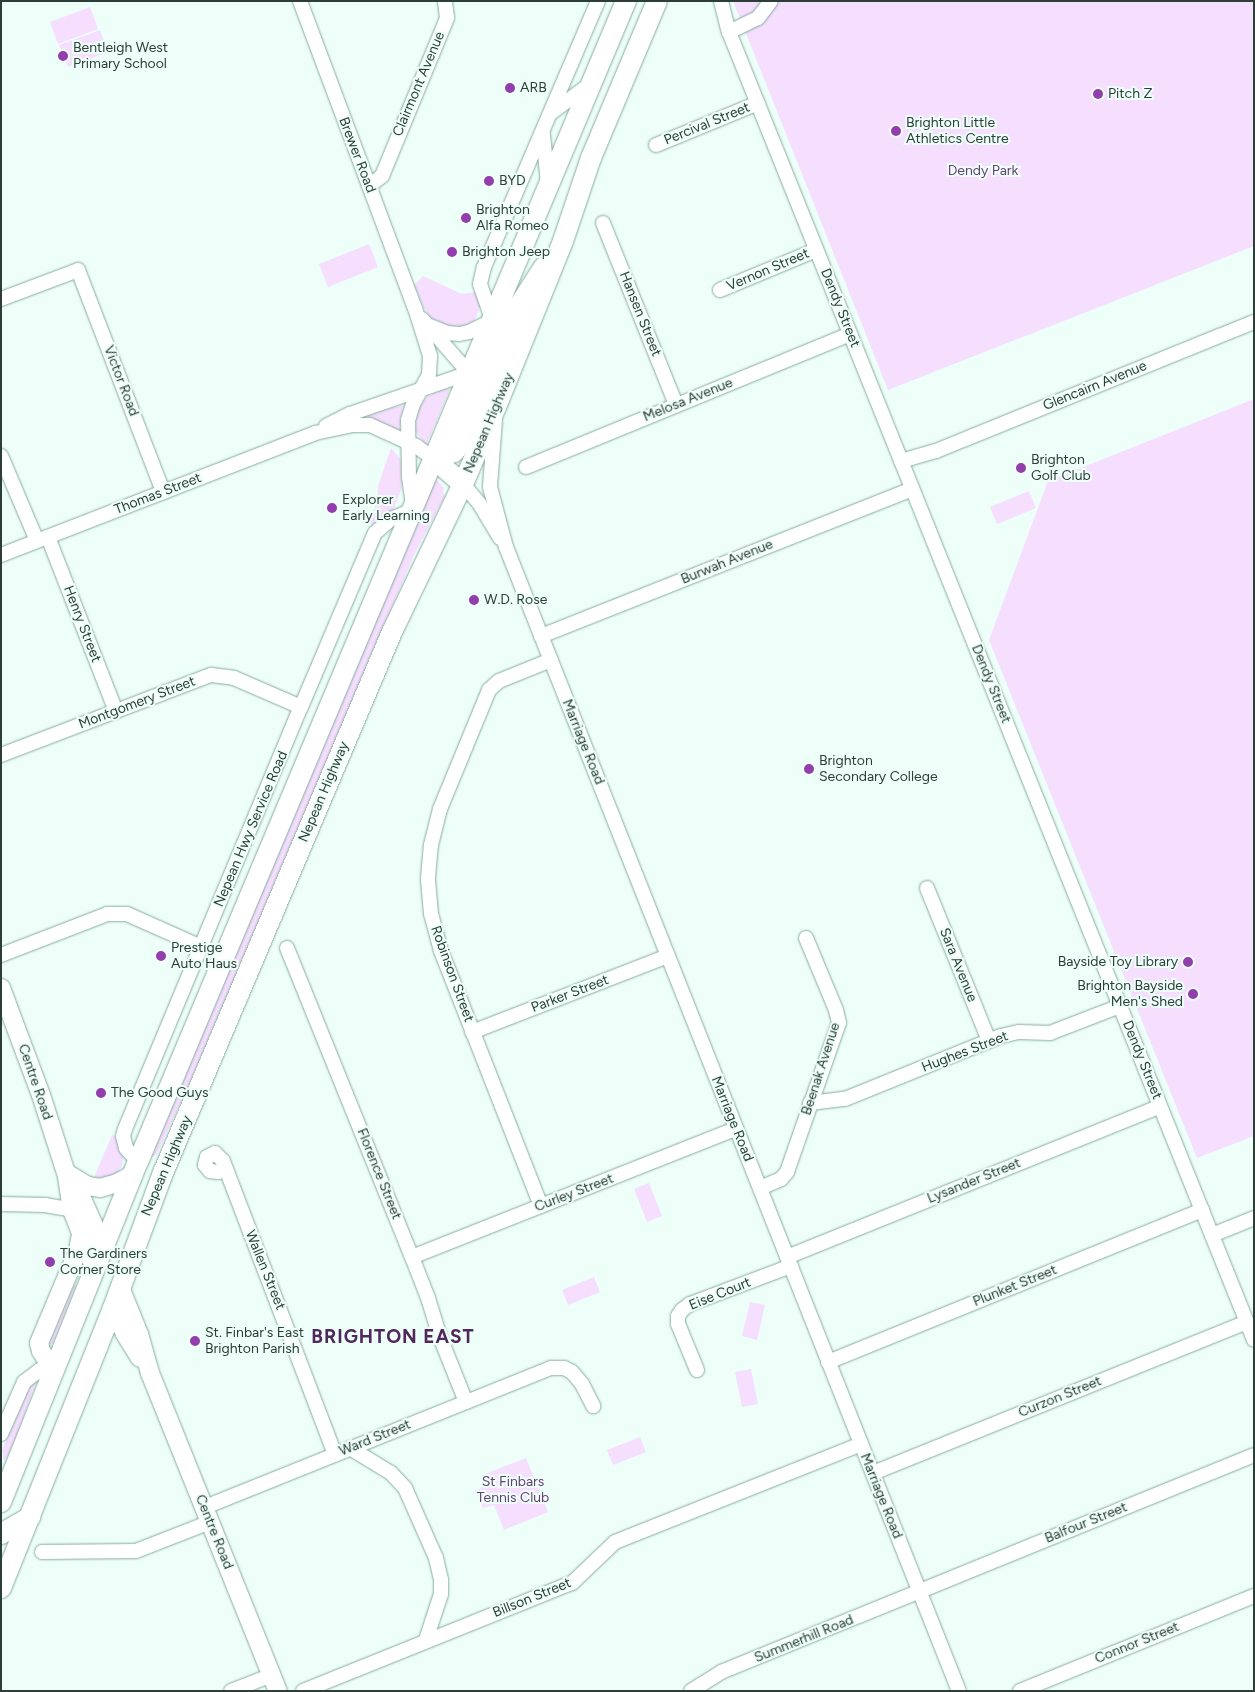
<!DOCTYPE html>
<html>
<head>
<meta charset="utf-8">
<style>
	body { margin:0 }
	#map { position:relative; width:1255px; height:1692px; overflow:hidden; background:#eefff9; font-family:Figtree,sans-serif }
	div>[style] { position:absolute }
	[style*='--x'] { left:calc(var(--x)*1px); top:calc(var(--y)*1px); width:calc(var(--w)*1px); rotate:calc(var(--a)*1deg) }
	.green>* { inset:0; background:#f5defe }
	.roads { filter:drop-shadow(0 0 1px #85aca0) drop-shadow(0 0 1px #85aca0) }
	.minor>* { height:14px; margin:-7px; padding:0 7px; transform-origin:7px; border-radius:7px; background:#fff }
	.major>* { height:18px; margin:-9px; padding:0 9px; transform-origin:9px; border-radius:9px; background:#fff }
	.highway>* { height:20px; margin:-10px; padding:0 10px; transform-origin:10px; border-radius:10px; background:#fff }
	.dots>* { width:14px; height:14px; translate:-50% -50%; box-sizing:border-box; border:2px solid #eefff9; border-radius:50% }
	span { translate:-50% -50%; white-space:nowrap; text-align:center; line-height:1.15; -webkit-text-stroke:4px #eefff9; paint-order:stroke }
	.poi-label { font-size:14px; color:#2d3d38 }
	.left { translate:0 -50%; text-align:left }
	.right { translate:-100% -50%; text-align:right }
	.street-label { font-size:14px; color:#2d3d38 }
	.park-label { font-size:14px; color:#663e74 }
	.district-label { font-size:19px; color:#51285e; font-weight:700; letter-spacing:1px }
	.frame { position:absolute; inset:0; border:2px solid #2d3d38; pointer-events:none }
</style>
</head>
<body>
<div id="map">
	<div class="green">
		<i style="clip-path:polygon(733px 1px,1254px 1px,1254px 246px,888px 390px)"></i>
		<i style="clip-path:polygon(90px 7px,98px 29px,58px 44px,50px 22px)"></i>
		<i style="clip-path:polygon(100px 30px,108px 52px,68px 67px,59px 45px)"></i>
		<i style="clip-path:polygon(369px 244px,378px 267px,328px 287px,319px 264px)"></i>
		<i style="clip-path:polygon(423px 276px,462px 294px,476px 292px,480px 306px,474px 323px,459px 329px,439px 324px,430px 317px,424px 308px,414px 285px)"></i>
		<i style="clip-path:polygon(450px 389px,427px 443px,425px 444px,415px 431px,417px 410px,427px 397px,440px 390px)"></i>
		<i style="clip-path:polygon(1254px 399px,1254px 1136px,1197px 1158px,989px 640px,1048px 481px)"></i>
		<i style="clip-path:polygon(403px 405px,400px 431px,368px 419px,368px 415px)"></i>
		<i style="clip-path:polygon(391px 448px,402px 461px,402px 488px,392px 513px,372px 525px,369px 522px,377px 502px,378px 486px)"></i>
		<i style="clip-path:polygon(436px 479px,444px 488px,443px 493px,445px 496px,415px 553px,375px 646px,315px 791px,194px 1073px,157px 1154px,151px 1158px,371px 629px)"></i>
		<i style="clip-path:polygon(1029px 491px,1036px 508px,997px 524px,990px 507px)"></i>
		<i style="clip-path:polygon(112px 1135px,118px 1137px,124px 1155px,122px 1165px,117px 1175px,92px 1182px)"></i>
		<i style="clip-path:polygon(649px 1183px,662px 1216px,647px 1222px,634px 1189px)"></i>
		<i style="clip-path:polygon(594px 1277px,600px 1292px,568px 1305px,562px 1290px)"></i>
		<i style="clip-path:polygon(71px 1282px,76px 1286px,58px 1332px,53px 1343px,48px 1345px,52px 1328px)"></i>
		<i style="clip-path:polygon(750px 1302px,765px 1305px,757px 1340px,742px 1336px)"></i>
		<i style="clip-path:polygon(751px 1369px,758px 1404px,742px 1407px,735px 1372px)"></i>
		<i style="clip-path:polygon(39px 1374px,12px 1449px,4px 1461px,2px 1450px,27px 1390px)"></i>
		<i style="clip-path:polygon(640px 1437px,646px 1452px,613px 1465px,607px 1450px)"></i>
		<i style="clip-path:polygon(526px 1458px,548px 1512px,504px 1530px,494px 1505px,483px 1508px,476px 1490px,486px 1486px,482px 1475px)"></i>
	</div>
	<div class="roads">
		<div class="minor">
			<i style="--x:300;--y:1;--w:328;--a:69.5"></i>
			<i style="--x:415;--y:308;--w:50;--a:72.6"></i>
			<i style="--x:430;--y:356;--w:19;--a:93"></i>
			<i style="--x:429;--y:375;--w:33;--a:119"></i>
			<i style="--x:413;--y:404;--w:17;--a:107"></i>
			<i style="--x:408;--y:420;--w:57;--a:89"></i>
			<i style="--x:409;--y:477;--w:29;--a:82"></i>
			<i style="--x:721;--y:1;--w:32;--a:76"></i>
			<i style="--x:729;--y:32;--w:1409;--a:68.13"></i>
			<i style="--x:729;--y:32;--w:32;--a:-26"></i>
			<i style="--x:758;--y:18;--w:21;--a:-53"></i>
			<i style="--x:551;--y:113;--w:49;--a:-36.6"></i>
			<i style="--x:543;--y:135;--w:48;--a:84.1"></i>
			<i style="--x:656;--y:145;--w:110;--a:-22.4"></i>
			<i style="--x:369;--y:186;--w:16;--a:-38"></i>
			<i style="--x:382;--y:176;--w:171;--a:-67.6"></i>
			<i style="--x:447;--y:18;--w:17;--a:-97"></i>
			<i style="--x:603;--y:223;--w:196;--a:68.1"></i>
			<i style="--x:720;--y:290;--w:104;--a:-22.6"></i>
			<i style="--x:1;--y:299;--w:82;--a:-20.6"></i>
			<i style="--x:78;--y:270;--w:238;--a:69"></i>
			<i style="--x:422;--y:319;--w:72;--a:49"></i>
			<i style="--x:492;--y:319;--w:37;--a:-109"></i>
			<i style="--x:480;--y:284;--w:17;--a:-77"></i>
			<i style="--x:484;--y:267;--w:289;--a:-66.8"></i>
			<i style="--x:430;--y:326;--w:18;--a:22"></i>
			<i style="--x:447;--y:333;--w:12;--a:5"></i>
			<i style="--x:459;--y:334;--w:10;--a:-11"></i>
			<i style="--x:469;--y:332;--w:25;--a:-26"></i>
			<i style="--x:495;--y:420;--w:67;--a:94.3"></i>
			<i style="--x:490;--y:487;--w:62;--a:75.1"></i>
			<i style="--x:506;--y:547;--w:1230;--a:68.4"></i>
			<i style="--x:326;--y:426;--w:27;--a:-27"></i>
			<i style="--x:350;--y:414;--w:126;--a:-19"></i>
			<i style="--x:1;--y:456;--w:92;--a:67"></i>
			<i style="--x:901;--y:461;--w:36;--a:-16"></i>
			<i style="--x:936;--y:451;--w:343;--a:-22.1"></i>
			<i style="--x:526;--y:467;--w:350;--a:-22.3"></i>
			<i style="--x:463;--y:484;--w:25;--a:50"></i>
			<i style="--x:479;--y:503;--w:41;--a:59"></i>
			<i style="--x:48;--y:537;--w:187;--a:68.7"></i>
			<i style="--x:1;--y:555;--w:337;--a:-21.2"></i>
			<i style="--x:315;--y:433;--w:40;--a:-12"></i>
			<i style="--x:354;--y:425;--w:16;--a:0"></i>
			<i style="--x:370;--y:425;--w:51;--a:24.5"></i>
			<i style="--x:416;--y:446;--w:22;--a:36"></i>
			<i style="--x:541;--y:636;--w:399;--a:-21.6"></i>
			<i style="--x:1;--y:755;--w:225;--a:-20.9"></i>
			<i style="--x:211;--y:675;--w:23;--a:7"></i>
			<i style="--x:234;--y:678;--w:73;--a:23.4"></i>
			<i style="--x:927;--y:888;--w:165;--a:67.9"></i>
			<i style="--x:287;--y:948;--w:333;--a:68"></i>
			<i style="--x:412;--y:1257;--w:44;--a:68.7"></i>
			<i style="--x:428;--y:1298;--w:41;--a:72.9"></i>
			<i style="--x:440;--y:1337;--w:70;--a:68.2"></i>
			<i style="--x:1;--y:955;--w:114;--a:-21.1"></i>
			<i style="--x:107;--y:914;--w:20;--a:0"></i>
			<i style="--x:127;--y:914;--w:81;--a:24"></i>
			<i style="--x:472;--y:1032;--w:210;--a:-21.2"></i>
			<i style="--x:810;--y:1103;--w:35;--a:-7"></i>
			<i style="--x:845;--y:1099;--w:168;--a:-22"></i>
			<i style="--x:1001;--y:1036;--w:18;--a:-13"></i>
			<i style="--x:1019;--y:1032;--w:31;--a:2"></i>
			<i style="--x:1050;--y:1033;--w:75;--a:-21.1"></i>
			<i style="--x:138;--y:1162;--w:18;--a:-131"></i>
			<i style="--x:126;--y:1148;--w:12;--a:-104"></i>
			<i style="--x:123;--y:1136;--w:7;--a:-74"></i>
			<i style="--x:125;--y:1129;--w:457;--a:-67.4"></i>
			<i style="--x:301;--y:707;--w:189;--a:-67"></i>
			<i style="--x:375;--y:533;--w:21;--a:-41"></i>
			<i style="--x:391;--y:519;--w:22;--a:-22"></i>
			<i style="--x:226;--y:1170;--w:8;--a:166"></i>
			<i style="--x:218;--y:1172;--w:8;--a:-173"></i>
			<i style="--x:210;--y:1171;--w:8;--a:-130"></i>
			<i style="--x:205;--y:1165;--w:8;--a:-76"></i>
			<i style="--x:207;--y:1157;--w:9;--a:-27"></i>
			<i style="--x:215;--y:1153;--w:11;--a:45"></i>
			<i style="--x:223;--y:1161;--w:314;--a:69.1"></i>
			<i style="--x:760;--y:1188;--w:23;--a:-23"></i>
			<i style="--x:781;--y:1179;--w:9;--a:-49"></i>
			<i style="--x:787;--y:1172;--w:158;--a:-70.8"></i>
			<i style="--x:839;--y:1023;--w:13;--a:-103"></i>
			<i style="--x:836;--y:1010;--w:78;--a:-112.6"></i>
			<i style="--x:1;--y:1204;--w:44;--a:1.3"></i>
			<i style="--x:45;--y:1205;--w:27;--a:10"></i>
			<i style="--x:541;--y:1206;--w:274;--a:-111.4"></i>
			<i style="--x:441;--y:951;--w:38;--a:-105"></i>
			<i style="--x:431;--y:914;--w:36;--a:-95"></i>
			<i style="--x:428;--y:878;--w:33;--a:-85"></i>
			<i style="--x:431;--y:845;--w:37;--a:-76"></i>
			<i style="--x:440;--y:809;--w:129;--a:-67.6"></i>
			<i style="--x:489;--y:690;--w:13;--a:-42"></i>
			<i style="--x:499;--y:681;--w:56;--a:-22"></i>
			<i style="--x:1212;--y:1235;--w:45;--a:-22"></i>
			<i style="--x:412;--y:1257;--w:348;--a:-21.6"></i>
			<i style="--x:787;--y:1257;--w:402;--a:-22"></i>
			<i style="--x:828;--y:1362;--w:404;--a:-22.1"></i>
			<i style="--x:697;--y:1370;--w:50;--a:-112.4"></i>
			<i style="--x:678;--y:1324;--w:8;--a:-90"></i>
			<i style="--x:678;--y:1316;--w:7;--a:-56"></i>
			<i style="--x:682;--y:1310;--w:10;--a:-37"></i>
			<i style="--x:690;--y:1304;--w:108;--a:-20.6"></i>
			<i style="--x:1;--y:1434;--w:57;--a:-66.1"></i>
			<i style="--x:24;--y:1382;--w:20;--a:-37"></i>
			<i style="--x:40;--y:1370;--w:14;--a:8"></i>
			<i style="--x:350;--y:1448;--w:48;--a:31.4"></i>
			<i style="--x:391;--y:1473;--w:21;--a:47"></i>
			<i style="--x:405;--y:1488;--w:77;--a:66.1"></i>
			<i style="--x:436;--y:1558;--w:23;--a:77"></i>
			<i style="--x:441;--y:1580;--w:14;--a:90"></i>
			<i style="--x:441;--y:1594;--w:48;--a:108.1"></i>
			<i style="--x:873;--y:1473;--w:402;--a:-22"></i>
			<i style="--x:205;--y:1507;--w:373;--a:-21.9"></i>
			<i style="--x:551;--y:1368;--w:13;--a:0"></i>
			<i style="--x:564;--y:1368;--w:9;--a:27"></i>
			<i style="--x:572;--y:1372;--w:16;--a:50"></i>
			<i style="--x:582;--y:1384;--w:25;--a:63"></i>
			<i style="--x:42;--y:1552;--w:94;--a:-0.6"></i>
			<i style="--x:136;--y:1551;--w:79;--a:-21.4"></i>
			<i style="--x:231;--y:1691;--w:44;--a:-21.3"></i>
			<i style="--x:303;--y:1691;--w:290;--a:-21.9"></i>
			<i style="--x:572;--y:1583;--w:59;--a:-43.6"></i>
			<i style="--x:615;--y:1542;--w:265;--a:-21.7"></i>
			<i style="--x:691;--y:1691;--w:36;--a:-32"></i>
			<i style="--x:721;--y:1672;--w:575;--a:-22.15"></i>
			<i style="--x:1020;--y:1691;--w:253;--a:-22.1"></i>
		</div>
		<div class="major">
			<i style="--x:1;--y:988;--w:114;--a:69.5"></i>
			<i style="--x:41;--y:1095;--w:85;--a:72.2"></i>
			<i style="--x:67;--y:1176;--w:34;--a:82"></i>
			<i style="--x:72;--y:1210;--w:63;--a:68.7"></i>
			<i style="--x:68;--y:1174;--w:23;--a:31"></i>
			<i style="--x:88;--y:1186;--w:12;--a:9"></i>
			<i style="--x:100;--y:1188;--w:18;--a:-16"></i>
			<i style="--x:117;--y:1183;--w:19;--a:-28"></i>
			<i style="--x:68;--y:1179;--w:27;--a:56"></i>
			<i style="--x:83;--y:1201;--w:51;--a:65.9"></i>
			<i style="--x:120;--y:1287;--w:51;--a:68"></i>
			<i style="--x:139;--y:1334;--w:41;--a:74.2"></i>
			<i style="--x:150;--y:1373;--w:343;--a:68.1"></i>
			<i style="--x:113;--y:1308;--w:29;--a:65"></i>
			<i style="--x:125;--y:1334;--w:28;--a:58"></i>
			<i style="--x:54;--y:1371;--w:24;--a:-123"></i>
			<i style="--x:41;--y:1351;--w:8;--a:-104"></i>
			<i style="--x:39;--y:1343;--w:101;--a:-67.2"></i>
			<i style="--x:78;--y:1250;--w:16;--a:-79"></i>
		</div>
		<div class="highway">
			<i style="--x:434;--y:459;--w:21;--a:-19"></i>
			<i style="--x:454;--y:452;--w:5;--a:-53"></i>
			<i style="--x:457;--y:448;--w:154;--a:-66.6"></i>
			<i style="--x:518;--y:307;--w:48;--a:-57"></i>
			<i style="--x:434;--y:459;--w:38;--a:41"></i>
			<i style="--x:1;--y:1502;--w:367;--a:-68.1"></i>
			<i style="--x:138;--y:1162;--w:1259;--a:-67.2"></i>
			<i style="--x:1;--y:1534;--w:34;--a:-30"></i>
			<i style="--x:1;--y:1588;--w:302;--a:-68.2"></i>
			<i style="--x:113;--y:1308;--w:144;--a:-69.7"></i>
			<i style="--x:163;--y:1173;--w:587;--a:-67.06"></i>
			<i style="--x:392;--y:632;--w:164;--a:-64.4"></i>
			<i style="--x:463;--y:484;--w:84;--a:-66.8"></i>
			<i style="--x:496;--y:407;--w:179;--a:-68"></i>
			<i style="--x:563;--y:241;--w:88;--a:-71.4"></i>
			<i style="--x:591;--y:158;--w:170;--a:-67.2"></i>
		</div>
	</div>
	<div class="dots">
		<i style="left:63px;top:56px;background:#923ead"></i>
		<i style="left:510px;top:88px;background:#923ead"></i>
		<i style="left:1098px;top:94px;background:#923ead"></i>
		<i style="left:896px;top:131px;background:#923ead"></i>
		<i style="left:489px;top:181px;background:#923ead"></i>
		<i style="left:466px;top:218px;background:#923ead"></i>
		<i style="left:452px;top:252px;background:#923ead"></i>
		<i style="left:1021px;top:468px;background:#923ead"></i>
		<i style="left:332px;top:508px;background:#923ead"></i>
		<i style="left:474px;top:600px;background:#923ead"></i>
		<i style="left:809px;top:769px;background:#923ead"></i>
		<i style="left:161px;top:956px;background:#923ead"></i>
		<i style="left:1188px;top:962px;background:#923ead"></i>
		<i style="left:1193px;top:994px;background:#923ead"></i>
		<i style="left:101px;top:1093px;background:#923ead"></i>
		<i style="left:50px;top:1262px;background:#923ead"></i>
		<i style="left:195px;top:1341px;background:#923ead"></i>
	</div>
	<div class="poi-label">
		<span class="left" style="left:73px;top:56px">Bentleigh West<br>Primary School</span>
		<span class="left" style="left:520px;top:88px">ARB</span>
		<span class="left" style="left:1108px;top:94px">Pitch Z</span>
		<span class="left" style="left:906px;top:131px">Brighton Little<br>Athletics Centre</span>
		<span class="left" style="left:499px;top:181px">BYD</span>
		<span class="left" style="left:476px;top:218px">Brighton<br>Alfa Romeo</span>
		<span class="left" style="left:462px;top:252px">Brighton Jeep</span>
		<span class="left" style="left:1031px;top:468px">Brighton<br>Golf Club</span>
		<span class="left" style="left:342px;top:508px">Explorer<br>Early Learning</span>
		<span class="left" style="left:484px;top:600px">W.D. Rose</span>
		<span class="left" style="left:819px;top:769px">Brighton<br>Secondary College</span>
		<span class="left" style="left:171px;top:956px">Prestige<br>Auto Haus</span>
		<span class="right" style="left:1178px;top:962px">Bayside Toy Library</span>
		<span class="right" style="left:1183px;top:994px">Brighton Bayside<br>Men's Shed</span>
		<span class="left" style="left:111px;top:1093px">The Good Guys</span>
		<span class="left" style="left:60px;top:1262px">The Gardiners<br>Corner Store</span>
		<span class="left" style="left:205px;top:1341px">St. Finbar's East<br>Brighton Parish</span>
	</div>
	<div class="street-label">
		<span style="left:419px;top:84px;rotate:-67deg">Clairmont Avenue</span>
		<span style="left:707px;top:124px;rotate:-22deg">Percival Street</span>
		<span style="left:357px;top:155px;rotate:69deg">Brewer Road</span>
		<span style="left:768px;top:270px;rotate:-23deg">Vernon Street</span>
		<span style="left:840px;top:308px;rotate:68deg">Dendy Street</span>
		<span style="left:640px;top:314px;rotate:68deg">Hansen Street</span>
		<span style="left:121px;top:381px;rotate:69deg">Victor Road</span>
		<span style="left:1095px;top:386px;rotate:-22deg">Glencairn Avenue</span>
		<span style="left:688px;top:400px;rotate:-22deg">Melosa Avenue</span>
		<span style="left:489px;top:423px;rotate:-67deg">Nepean Highway</span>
		<span style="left:158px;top:494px;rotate:-21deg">Thomas Street</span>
		<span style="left:727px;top:562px;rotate:-22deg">Burwah Avenue</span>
		<span style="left:82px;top:624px;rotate:69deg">Henry Street</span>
		<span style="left:991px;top:684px;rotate:68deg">Dendy Street</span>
		<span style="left:137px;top:703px;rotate:-21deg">Montgomery Street</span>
		<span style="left:583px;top:742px;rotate:68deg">Marriage Road</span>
		<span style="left:324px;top:792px;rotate:-67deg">Nepean Highway</span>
		<span style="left:251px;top:829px;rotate:-67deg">Nepean Hwy Service Road</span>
		<span style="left:958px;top:965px;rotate:68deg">Sara Avenue</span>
		<span style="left:452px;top:974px;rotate:70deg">Robinson Street</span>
		<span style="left:570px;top:994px;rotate:-21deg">Parker Street</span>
		<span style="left:965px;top:1052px;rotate:-21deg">Hughes Street</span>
		<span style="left:1142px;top:1060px;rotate:68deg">Dendy Street</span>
		<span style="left:821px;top:1069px;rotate:-72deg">Beenak Avenue</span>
		<span style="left:35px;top:1082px;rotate:71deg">Centre Road</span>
		<span style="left:732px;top:1119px;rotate:68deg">Marriage Road</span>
		<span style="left:167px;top:1166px;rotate:-67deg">Nepean Highway</span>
		<span style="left:379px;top:1174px;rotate:68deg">Florence Street</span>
		<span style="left:974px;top:1181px;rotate:-22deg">Lysander Street</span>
		<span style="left:574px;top:1193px;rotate:-21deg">Curley Street</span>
		<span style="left:265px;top:1270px;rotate:68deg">Wallen Street</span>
		<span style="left:1015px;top:1286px;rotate:-22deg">Plunket Street</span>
		<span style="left:720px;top:1294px;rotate:-22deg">Eise Court</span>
		<span style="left:1060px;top:1397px;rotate:-22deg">Curzon Street</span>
		<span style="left:375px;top:1438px;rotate:-22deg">Ward Street</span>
		<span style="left:881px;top:1496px;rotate:68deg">Marriage Road</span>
		<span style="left:1086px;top:1523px;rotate:-22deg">Balfour Street</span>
		<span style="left:214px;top:1532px;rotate:68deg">Centre Road</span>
		<span style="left:532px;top:1598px;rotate:-22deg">Billson Street</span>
		<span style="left:804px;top:1639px;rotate:-22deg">Summerhill Road</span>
		<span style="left:1137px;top:1643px;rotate:-22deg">Connor Street</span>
	</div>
	<div class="park-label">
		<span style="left:983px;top:171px">Dendy Park</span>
		<span style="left:513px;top:1490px">St Finbars<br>Tennis Club</span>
	</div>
	<div class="district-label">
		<span style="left:393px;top:1337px">BRIGHTON EAST</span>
	</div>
	<div class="frame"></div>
</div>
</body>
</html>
